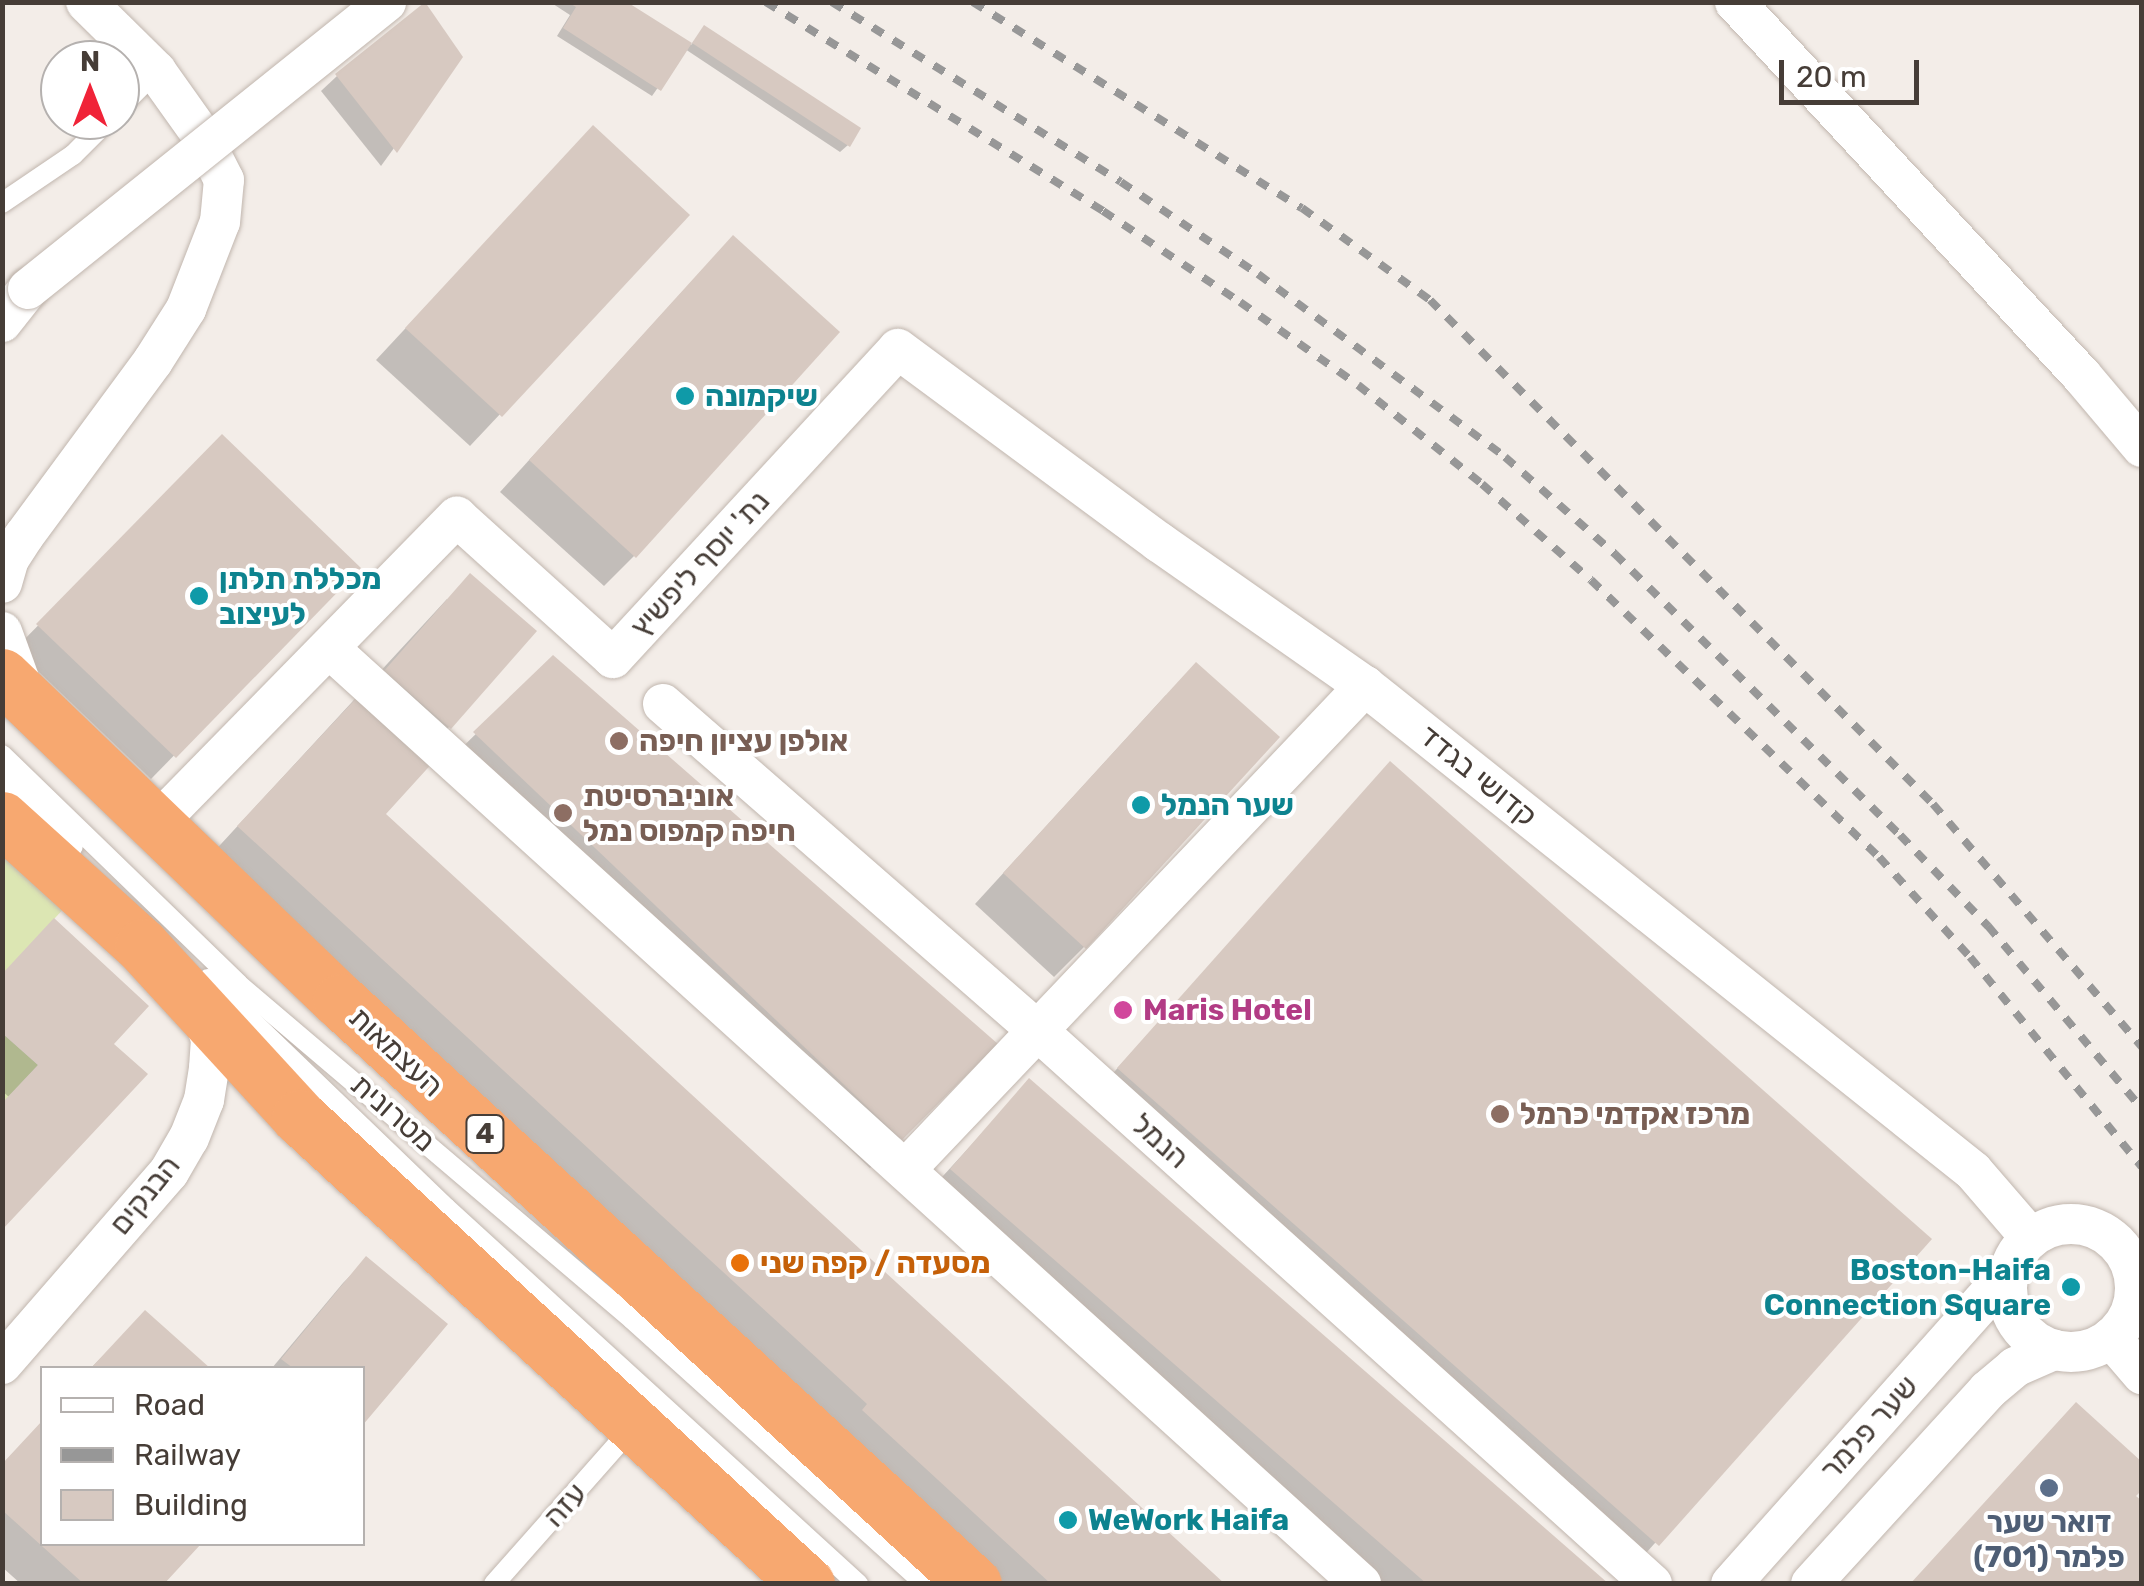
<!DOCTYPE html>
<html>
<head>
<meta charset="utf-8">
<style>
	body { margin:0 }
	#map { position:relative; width:2144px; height:1586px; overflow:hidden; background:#f3ede8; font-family:Rubik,Heebo,sans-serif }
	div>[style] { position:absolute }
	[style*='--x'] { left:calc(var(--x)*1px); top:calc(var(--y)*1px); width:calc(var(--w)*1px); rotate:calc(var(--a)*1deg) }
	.green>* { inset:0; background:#dce6b3 }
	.shadow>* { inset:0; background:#0003 }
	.building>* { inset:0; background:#d7c9c1 }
	.roads { filter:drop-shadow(0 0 2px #c1b6ae) drop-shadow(0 0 2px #c1b6ae) }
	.lane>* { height:20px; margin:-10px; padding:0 10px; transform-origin:10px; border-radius:10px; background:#fff }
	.street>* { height:40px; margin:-20px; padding:0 20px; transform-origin:20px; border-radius:20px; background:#fff }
	.street>.ring { margin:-20px; padding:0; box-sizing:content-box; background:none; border:40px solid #fff; border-radius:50% }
	.highway>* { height:55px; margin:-27.5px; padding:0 27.5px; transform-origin:27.5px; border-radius:27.5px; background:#f7a870 }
	.rail>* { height:8px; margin-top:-4px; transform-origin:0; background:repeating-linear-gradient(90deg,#979797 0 12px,transparent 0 24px) }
	.bridges { filter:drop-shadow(0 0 2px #c1b6ae) drop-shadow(0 0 2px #c1b6ae) }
	.street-bridge>* { height:40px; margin:-20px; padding:0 20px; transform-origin:20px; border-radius:20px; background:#fff }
	.dots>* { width:28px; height:28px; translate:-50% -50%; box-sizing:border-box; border:5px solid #fff; border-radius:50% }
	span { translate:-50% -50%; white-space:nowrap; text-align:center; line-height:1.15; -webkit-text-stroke:8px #fff; paint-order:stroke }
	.shield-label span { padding:2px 8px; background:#fff; border:2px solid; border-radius:8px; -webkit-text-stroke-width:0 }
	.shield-label { font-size:28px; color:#463d37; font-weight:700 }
	.culture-label { font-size:30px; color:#0d838f; font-weight:700 }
	.left { translate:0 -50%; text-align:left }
	.right { translate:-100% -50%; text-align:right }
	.street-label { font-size:30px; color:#463d37 }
	.education-label { font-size:30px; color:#785e54; font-weight:700 }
	.hotel-label { font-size:30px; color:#b23c85; font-weight:700 }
	.food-label { font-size:30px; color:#c56008; font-weight:700 }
	.service-label { font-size:30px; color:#4e5e75; font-weight:700 }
	.frame { position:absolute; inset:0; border:5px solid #463d37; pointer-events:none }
	.legend { position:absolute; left:40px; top:1366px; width:325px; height:180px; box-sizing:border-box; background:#fff; border:2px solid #b5b1af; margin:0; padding:12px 18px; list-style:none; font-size:30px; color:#463d37 }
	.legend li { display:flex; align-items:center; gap:20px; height:50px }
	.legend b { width:50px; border:2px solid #b5b1af }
	.north { position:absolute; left:40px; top:40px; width:100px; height:100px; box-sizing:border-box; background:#fff; border:2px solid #b5b1af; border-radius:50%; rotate:0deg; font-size:28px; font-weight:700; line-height:40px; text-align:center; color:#463d37 }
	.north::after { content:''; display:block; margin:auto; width:35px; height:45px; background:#f02338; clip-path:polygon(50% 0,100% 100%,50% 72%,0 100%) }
	.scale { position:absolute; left:1779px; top:60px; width:140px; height:45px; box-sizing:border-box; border:5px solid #463d37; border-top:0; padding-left:12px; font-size:30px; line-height:35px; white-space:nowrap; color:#463d37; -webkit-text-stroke:8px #fff; paint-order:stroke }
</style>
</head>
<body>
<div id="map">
	<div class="green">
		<i style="clip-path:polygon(2px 841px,68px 904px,3px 974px,2px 974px)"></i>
		<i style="clip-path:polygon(2px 1033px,38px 1065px,3px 1103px,2px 1103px)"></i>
	</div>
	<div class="shadow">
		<i style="clip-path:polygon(550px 2px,623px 2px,691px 45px,704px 28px,848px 145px,840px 152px,685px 49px,652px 96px,557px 36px,570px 15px)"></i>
		<i style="clip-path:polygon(460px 57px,381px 166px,321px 91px,337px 76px)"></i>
		<i style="clip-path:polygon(563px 159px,687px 215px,470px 446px,376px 360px)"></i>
		<i style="clip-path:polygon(703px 269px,634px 556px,604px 586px,500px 492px)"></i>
		<i style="clip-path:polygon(222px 438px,357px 568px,151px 779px,15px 649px)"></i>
		<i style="clip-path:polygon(447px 599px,449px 727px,425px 751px,382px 814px,1221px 1584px,965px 1584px,198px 869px)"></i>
		<i style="clip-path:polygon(553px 659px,994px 1045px,870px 1168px,445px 764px)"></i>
		<i style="clip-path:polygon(1166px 695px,1084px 947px,1054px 977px,975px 904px)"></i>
		<i style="clip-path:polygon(1390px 764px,1929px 1240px,1627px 1574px,1089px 1100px)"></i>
		<i style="clip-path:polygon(2px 975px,111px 1044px,9px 1097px,2px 1091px)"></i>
		<i style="clip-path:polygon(1029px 1082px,1605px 1584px,1362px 1584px,921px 1200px)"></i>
		<i style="clip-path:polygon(366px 1260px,362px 1368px,272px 1368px,343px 1283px)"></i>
		<i style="clip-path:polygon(145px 1313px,206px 1368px,91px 1368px)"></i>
		<i style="clip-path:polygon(42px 1422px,42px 1544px,197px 1544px,160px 1584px,21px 1584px,2px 1567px,2px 1465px)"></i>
	</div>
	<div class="building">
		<i style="clip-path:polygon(425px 2px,463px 57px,397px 153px,335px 74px)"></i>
		<i style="clip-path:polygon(568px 2px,627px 2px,692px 43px,661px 91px,563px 28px,576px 7px)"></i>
		<i style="clip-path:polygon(704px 25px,861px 128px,850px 147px,692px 43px)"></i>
		<i style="clip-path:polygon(593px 125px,690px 215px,502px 417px,405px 328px)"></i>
		<i style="clip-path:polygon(733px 235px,840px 332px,636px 558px,529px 460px)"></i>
		<i style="clip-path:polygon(222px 434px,361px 568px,176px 758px,36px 624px)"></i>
		<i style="clip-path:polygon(470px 573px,537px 631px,451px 729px,384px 671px)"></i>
		<i style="clip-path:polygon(553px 655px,998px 1044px,902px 1140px,473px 732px)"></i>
		<i style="clip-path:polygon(1196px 662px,1280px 737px,1086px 949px,1003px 873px)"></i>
		<i style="clip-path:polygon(363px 691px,436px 759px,386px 814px,1225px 1584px,1051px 1584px,862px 1410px,867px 1404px,237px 826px)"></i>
		<i style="clip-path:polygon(1390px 761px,1932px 1239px,1659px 1546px,1117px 1068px)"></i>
		<i style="clip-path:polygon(54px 918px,149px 1006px,114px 1044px,148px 1074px,2px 1230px,2px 1103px,38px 1065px,2px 1033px,2px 974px)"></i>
		<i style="clip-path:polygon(1029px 1078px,1609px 1584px,1427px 1584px,950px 1169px)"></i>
		<i style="clip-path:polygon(366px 1256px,448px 1324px,362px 1426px,362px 1368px,293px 1368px,281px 1359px)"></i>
		<i style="clip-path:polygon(145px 1310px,210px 1368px,91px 1368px)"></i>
		<i style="clip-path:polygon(2076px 1402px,2142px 1462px,2142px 1490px,2136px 1496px,2142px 1501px,2142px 1584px,1910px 1584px)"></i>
		<i style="clip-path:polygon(42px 1421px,42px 1544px,201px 1544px,164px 1584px,84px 1584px,2px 1510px,2px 1464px)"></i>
	</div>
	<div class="roads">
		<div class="lane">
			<i style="--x:120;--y:107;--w:51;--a:-45"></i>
			<i style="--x:2;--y:203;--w:86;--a:-34.1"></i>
			<i style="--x:73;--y:155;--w:49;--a:-45"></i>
			<i style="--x:2;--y:755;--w:329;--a:44.1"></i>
			<i style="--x:238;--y:984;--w:517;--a:40.37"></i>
			<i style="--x:632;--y:1319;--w:395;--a:42.1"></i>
			<i style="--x:2;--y:779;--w:98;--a:43.8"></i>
			<i style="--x:208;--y:979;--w:330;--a:43.9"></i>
			<i style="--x:446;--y:1208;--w:558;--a:42.38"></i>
			<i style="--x:494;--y:1584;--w:210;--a:-48.5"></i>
		</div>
		<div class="street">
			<i style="--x:1735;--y:2;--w:510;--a:47.14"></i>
			<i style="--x:2082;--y:376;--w:93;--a:49.8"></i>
			<i style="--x:2;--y:322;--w:42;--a:-51.8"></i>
			<i style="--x:2;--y:583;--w:25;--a:-74"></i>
			<i style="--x:9;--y:559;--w:27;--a:-57"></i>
			<i style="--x:24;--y:536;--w:217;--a:-53.6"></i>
			<i style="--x:153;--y:361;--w:62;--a:-57.6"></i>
			<i style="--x:186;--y:309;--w:93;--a:-68.7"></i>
			<i style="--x:220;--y:222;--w:42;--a:-84.6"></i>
			<i style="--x:224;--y:180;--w:53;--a:-117.1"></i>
			<i style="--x:200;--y:133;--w:76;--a:-125.4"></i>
			<i style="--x:156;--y:71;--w:98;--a:-135.4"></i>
			<i style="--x:2;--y:632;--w:70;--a:70"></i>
			<i style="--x:330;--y:649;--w:1392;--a:42.2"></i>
			<i style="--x:663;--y:704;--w:499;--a:41.1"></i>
			<i style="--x:1039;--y:1032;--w:825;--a:42"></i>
			<i style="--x:154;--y:826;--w:433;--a:-45.6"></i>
			<i style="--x:457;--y:517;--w:210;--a:42.1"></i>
			<i style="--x:613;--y:658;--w:420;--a:-47.3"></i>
			<i style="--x:898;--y:349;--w:325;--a:36.5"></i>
			<i style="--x:1159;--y:542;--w:251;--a:35"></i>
			<i style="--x:1365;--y:686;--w:778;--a:38.58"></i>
			<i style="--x:1973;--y:1171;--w:87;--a:49.2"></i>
			<i style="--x:905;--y:1170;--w:668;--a:-46.46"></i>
			<i class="ring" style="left:2007px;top:1224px;width:88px;height:88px"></i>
			<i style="--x:2111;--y:1338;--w:48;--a:49.3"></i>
			<i style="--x:2;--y:1364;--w:254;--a:-49"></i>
			<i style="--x:169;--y:1172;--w:39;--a:-60"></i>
			<i style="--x:189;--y:1138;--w:41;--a:-68.5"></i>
			<i style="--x:204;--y:1100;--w:32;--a:-81"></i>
			<i style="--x:209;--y:1068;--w:29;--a:-86"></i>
			<i style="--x:211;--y:1039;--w:32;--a:-110"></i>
			<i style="--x:1731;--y:1584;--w:416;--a:-48.3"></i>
			<i style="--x:1811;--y:1584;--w:263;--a:-47.6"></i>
			<i style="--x:1988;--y:1390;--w:35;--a:-40"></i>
			<i style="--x:2015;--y:1367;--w:43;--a:-23.6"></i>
		</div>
		<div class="highway">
			<i style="--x:2;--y:676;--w:469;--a:43.9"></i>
			<i style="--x:340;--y:1001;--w:861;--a:42.6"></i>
			<i style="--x:2;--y:819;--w:189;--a:42.2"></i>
			<i style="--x:142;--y:946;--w:232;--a:47.4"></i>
			<i style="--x:299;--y:1117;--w:690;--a:42.59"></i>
		</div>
	</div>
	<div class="rail">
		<i style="--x:766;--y:2;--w:397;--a:31.8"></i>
		<i style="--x:1103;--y:211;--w:164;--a:33.6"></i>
		<i style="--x:1240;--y:302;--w:144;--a:35.1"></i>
		<i style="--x:1358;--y:385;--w:159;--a:38.6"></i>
		<i style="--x:1482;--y:484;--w:145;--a:41.4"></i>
		<i style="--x:1591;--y:580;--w:400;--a:43.9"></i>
		<i style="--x:1879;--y:857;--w:135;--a:47.7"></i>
		<i style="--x:1970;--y:957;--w:271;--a:50.7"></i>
		<i style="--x:832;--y:2;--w:340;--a:31.9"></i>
		<i style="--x:1121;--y:182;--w:165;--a:33.9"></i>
		<i style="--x:1258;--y:274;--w:307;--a:36.5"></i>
		<i style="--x:1505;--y:457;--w:147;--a:41.4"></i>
		<i style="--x:1615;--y:554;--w:400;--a:44.6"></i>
		<i style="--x:1900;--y:835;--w:127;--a:46"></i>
		<i style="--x:1988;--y:926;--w:239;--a:49.9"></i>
		<i style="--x:973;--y:2;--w:388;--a:32.1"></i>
		<i style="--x:1302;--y:208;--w:158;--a:35.7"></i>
		<i style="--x:1430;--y:300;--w:712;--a:45.06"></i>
		<i style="--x:1933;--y:804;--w:321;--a:49.3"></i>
	</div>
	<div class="bridges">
		<div class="street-bridge">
			<i style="--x:28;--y:289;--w:459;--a:-38.7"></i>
		</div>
	</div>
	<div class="dots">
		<i style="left:685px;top:396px;background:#0f9aa8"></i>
		<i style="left:199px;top:596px;background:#0f9aa8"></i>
		<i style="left:619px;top:741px;background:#8d6e63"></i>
		<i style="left:1141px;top:805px;background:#0f9aa8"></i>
		<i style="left:563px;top:813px;background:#8d6e63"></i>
		<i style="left:1123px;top:1010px;background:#d1479c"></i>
		<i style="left:1500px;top:1114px;background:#8d6e63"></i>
		<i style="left:740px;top:1263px;background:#e8710a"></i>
		<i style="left:2071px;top:1287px;background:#0f9aa8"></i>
		<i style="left:2049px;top:1488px;background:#5c6f8a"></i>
		<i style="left:1068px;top:1520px;background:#0f9aa8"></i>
	</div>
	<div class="shield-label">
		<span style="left:485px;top:1134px">4</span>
	</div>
	<div class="culture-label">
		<span class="left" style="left:705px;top:396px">שיקמונה</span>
		<span class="left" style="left:219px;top:596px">מכללת תלתן<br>לעיצוב</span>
		<span class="left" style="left:1161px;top:805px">שער הנמל</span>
		<span class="right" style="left:2051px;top:1287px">Boston-Haifa<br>Connection Square</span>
		<span class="left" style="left:1088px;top:1520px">WeWork Haifa</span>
	</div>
	<div class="street-label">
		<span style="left:700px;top:564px;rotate:-47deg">נת' יוסף ליפשיץ</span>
		<span style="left:1478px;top:776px;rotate:39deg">קדושי בגדד</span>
		<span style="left:396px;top:1052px;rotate:43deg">העצמאות</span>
		<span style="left:393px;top:1113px;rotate:41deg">מטרונית</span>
		<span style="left:1160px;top:1141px;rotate:42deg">הנמל</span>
		<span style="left:145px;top:1195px;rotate:-51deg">הבנקים</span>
		<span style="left:1869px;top:1428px;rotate:-48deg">שער פלמר</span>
		<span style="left:565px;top:1505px;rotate:-48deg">עזה</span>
	</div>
	<div class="education-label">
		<span class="left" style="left:639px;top:741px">אולפן עציון חיפה</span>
		<span class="left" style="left:583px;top:813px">אוניברסיטת<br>חיפה קמפוס נמל</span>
		<span class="left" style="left:1520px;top:1114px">מרכז אקדמי כרמל</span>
	</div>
	<div class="hotel-label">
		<span class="left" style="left:1143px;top:1010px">Maris Hotel</span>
	</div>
	<div class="food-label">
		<span class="left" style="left:760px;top:1263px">מסעדה / קפה שני</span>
	</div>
	<div class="service-label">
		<span style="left:2049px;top:1539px">דואר שער<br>פלמר (701)</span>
	</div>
	<div class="frame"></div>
	<ul class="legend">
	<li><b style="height:12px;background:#fff"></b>Road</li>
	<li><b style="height:12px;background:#979797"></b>Railway</li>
	<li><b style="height:28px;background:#d7c9c1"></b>Building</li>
	</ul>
	<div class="north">N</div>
	<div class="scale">20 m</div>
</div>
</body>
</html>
